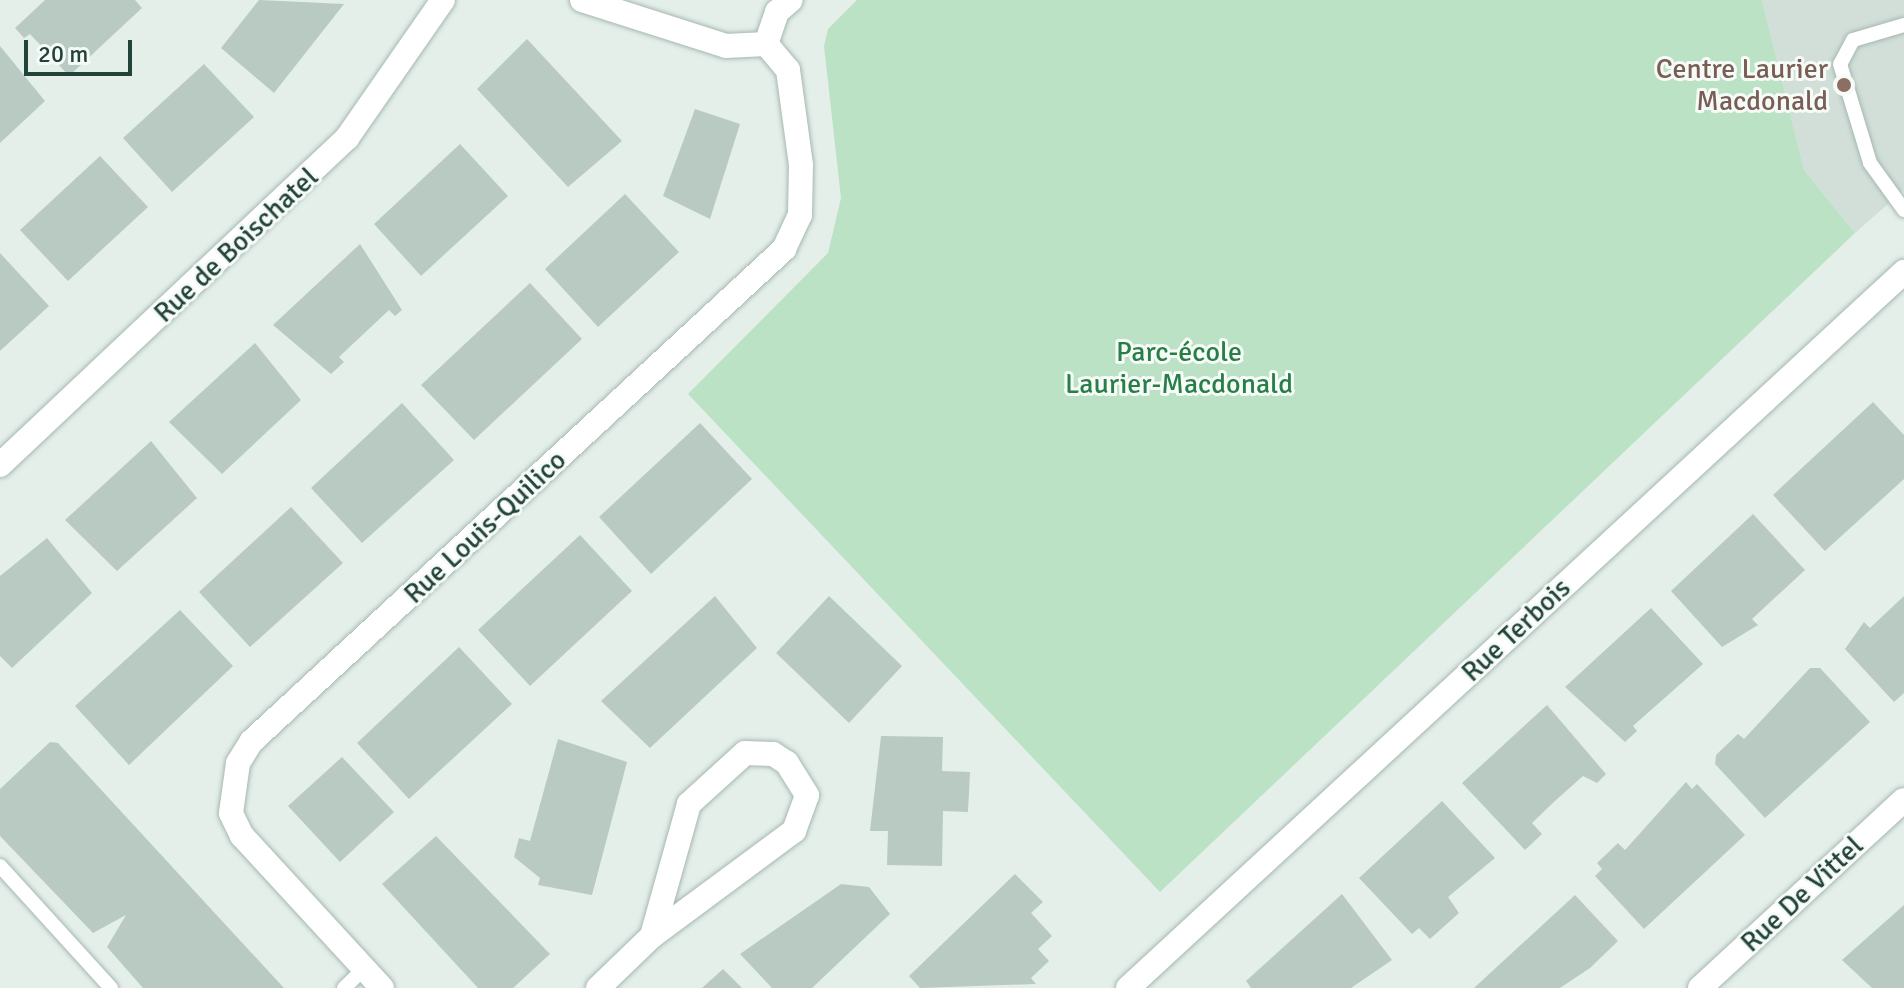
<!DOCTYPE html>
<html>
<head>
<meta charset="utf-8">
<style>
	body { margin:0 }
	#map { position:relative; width:1904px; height:988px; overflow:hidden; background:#e4efea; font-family:Signika,sans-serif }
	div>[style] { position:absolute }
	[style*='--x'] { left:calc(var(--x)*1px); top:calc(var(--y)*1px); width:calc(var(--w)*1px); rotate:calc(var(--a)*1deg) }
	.built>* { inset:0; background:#d2dfd9 }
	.green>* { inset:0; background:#bce2c5 }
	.building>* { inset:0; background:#b9cac3 }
	.roads { filter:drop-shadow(0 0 2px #a6b8b1) drop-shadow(0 0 2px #a6b8b1) }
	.service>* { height:14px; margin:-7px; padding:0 7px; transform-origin:7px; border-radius:7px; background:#fff }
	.minor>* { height:24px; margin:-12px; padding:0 12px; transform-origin:12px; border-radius:12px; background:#fff }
	.dots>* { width:22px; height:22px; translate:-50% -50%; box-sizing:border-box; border:4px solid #f6fbf8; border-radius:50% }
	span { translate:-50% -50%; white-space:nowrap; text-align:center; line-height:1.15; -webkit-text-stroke:6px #f6fbf8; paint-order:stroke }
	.education-label { font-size:28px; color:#785e54 }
	.right { translate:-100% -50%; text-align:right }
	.street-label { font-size:28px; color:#224339 }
	.park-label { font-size:28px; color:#287e47 }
	.scale { position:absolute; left:24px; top:40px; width:108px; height:36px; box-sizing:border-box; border:4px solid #224339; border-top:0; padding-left:10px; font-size:24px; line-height:28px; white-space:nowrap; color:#224339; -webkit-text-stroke:6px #f6fbf8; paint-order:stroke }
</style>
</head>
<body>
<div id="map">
	<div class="built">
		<i style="clip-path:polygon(1762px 0,1904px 0,1904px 190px,1855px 233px,1804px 170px)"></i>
	</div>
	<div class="green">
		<i style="clip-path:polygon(857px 0,1762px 0,1804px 170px,1855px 233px,1160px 892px,688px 394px,828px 253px,841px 198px,824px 46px,828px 29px)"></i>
	</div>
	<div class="building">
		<i style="clip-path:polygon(45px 0,135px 0,142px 8px,69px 76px,30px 34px,24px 38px,15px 28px)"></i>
		<i style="clip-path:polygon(259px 0,344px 4px,274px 93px,221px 48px)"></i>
		<i style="clip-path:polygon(527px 39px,622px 141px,568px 187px,477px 89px)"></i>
		<i style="clip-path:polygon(0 46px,45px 101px,0 143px)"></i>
		<i style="clip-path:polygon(204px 64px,254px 117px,172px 192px,123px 138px)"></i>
		<i style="clip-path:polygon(695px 109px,740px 124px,710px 219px,663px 196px)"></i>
		<i style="clip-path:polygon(460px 144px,508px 196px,421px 276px,374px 224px)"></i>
		<i style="clip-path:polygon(100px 156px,148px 207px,68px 281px,20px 230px)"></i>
		<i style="clip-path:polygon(625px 194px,679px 252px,598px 327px,545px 269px)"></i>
		<i style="clip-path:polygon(360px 244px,402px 310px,395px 316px,389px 310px,339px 357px,344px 362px,331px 374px,273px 325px)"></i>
		<i style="clip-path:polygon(0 253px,49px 306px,0 351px)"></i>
		<i style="clip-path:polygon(530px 283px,582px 339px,474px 440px,421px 385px)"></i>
		<i style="clip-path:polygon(255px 343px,301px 400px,222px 474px,169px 422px)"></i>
		<i style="clip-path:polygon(1873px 402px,1904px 435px,1904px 479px,1825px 551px,1773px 495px)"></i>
		<i style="clip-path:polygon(402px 403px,454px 460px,362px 543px,311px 488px)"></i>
		<i style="clip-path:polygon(700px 423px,752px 479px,651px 574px,599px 517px)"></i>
		<i style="clip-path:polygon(151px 441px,197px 498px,117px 571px,65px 520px)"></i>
		<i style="clip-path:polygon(291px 507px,343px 563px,250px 647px,199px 592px)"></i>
		<i style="clip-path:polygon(1753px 514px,1805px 570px,1752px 619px,1758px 625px,1722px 647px,1671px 591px)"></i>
		<i style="clip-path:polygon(580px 535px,632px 591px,530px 686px,478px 630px)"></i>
		<i style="clip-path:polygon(47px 538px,92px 593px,12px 668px,0 656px,0 576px)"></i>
		<i style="clip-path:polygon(715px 596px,757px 648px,650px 748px,601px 701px)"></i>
		<i style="clip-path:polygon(829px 596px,902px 666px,849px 723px,776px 653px)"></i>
		<i style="clip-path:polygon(1904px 596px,1904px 693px,1894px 702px,1845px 649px,1864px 622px,1870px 628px)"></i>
		<i style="clip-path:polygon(1651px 608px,1703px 664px,1633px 726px,1637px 731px,1625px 742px,1565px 687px)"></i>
		<i style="clip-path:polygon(180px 610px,233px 666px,129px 765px,75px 706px)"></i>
		<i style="clip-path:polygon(459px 647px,512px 704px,409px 799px,357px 743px)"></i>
		<i style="clip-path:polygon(1810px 668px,1820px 668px,1870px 722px,1765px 818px,1715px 764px,1716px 755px,1738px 734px,1744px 739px)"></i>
		<i style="clip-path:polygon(1547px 705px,1606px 774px,1597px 783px,1583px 776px,1556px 800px,1532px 823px,1542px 834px,1525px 850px,1462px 783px)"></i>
		<i style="clip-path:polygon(881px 736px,943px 737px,942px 771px,970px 772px,968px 812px,943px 811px,942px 866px,887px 865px,888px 831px,870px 831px)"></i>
		<i style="clip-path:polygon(558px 739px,627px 762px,592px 895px,538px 885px,540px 878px,514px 857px,519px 838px,530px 841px)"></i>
		<i style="clip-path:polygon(50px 742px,58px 743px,284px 988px,143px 988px,107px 947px,126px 915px,93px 933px,0 836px,0 789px)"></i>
		<i style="clip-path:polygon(342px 757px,394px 812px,340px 862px,288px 806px)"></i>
		<i style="clip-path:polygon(1686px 782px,1692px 789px,1697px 784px,1745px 835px,1644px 929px,1595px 876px,1602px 869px,1597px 863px,1618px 843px,1625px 850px)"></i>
		<i style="clip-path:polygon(1442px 801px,1495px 858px,1448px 897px,1459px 913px,1430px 939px,1419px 928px,1412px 934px,1359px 878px)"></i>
		<i style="clip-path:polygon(436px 836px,550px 954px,513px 988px,478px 988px,382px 884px)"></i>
		<i style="clip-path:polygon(1015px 874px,1043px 902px,1031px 913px,1052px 936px,1038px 949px,1049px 961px,1031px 978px,1036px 984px,920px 988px,909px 976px)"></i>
		<i style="clip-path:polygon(841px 884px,869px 887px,890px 914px,812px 988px,772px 988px,740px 954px)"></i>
		<i style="clip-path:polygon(1342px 894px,1392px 960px,1351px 988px,1251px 988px,1246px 981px)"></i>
		<i style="clip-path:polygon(1575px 895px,1618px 941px,1590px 968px,1560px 988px,1474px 988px)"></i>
		<i style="clip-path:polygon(1904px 905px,1904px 988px,1872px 988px,1842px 960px)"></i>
		<i style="clip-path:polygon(723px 969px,742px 988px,702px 988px)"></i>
	</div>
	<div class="roads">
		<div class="service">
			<i style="--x:1904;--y:25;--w:53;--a:163.6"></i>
			<i style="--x:1853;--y:40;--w:27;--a:118"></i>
			<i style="--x:1840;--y:64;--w:103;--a:73.1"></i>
			<i style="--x:1870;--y:163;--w:58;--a:54.1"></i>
			<i style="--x:0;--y:866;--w:165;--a:47.7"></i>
			<i style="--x:344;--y:988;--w:28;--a:-44"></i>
		</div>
		<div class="minor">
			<i style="--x:582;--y:0;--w:151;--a:17.7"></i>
			<i style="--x:726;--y:46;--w:40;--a:-2.9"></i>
			<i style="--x:766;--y:44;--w:34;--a:-71"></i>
			<i style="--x:777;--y:12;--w:18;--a:-41"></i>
			<i style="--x:0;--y:465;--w:477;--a:-43.3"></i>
			<i style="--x:347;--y:138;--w:168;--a:-55.2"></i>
			<i style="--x:382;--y:988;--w:207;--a:-132.6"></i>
			<i style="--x:242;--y:836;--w:25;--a:-116"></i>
			<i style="--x:231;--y:813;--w:50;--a:-82"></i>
			<i style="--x:238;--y:763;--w:26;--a:-58"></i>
			<i style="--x:252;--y:741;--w:725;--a:-42.76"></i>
			<i style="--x:784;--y:249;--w:38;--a:-65"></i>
			<i style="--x:800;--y:215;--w:50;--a:-88.9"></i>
			<i style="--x:801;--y:165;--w:96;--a:-97.8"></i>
			<i style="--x:788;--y:70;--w:34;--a:-130"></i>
			<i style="--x:598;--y:988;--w:75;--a:-43.9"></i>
			<i style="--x:652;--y:936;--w:177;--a:-36.5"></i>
			<i style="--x:794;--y:831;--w:38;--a:-70"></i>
			<i style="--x:807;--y:795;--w:38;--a:-122"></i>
			<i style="--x:787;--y:763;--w:17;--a:-147"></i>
			<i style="--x:773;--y:754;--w:28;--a:-178"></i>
			<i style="--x:745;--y:753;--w:76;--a:137.7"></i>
			<i style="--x:689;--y:804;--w:137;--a:105.7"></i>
			<i style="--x:1128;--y:988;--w:1056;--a:-42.7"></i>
			<i style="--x:1700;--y:988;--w:277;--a:-42.7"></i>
		</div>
	</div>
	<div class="dots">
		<i style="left:1844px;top:85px;background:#8d6e63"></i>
	</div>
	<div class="education-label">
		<span class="right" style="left:1828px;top:85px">Centre Laurier<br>Macdonald</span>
	</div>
	<div class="street-label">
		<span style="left:236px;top:245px;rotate:-43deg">Rue de Boischatel</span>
		<span style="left:485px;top:527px;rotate:-43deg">Rue Louis-Quilico</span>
		<span style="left:1516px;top:630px;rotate:-43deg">Rue Terbois</span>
		<span style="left:1802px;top:894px;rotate:-43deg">Rue De Vittel</span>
	</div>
	<div class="park-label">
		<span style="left:1179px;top:368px">Parc-école<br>Laurier-Macdonald</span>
	</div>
	<div class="scale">20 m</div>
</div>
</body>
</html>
